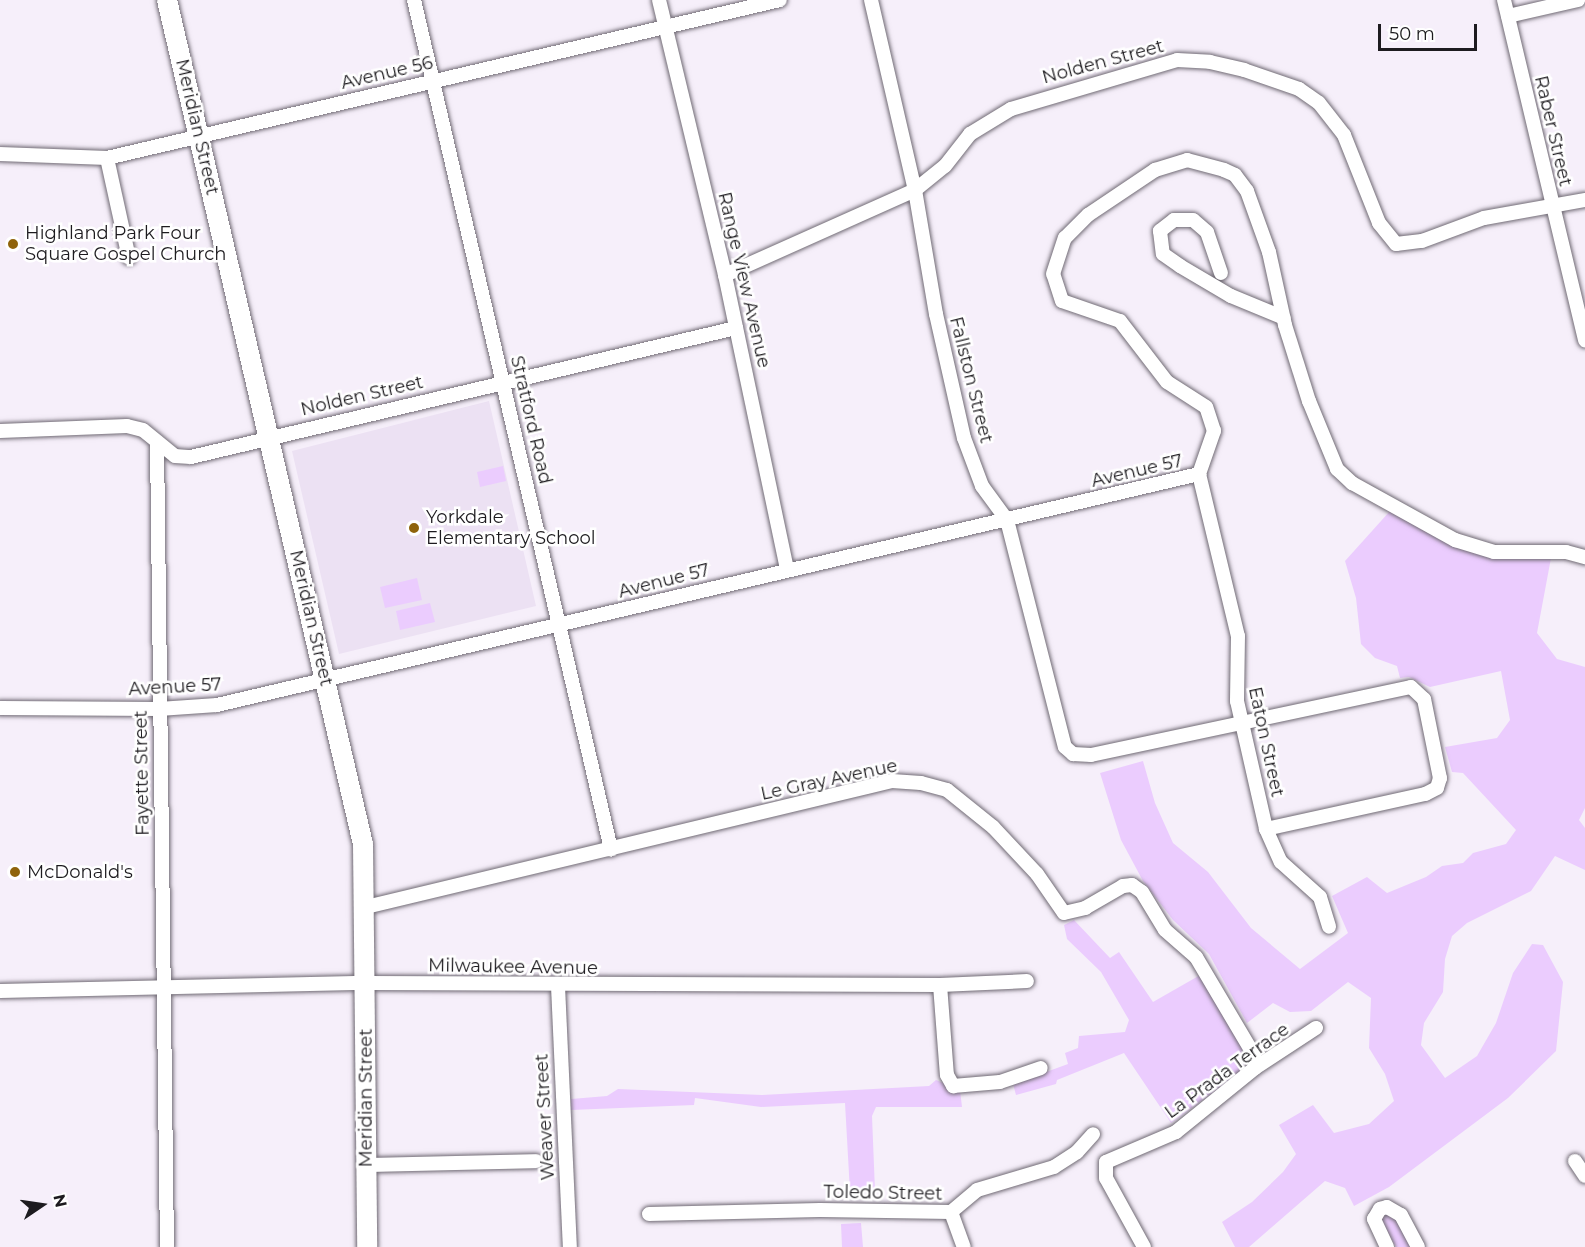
<!DOCTYPE html>
<html>
<head>
<meta charset="utf-8">
<style>
	body { margin:0 }
	#map { position:relative; width:1585px; height:1247px; overflow:hidden; background:#f6effa; font-family:Montserrat,sans-serif }
	div>[style] { position:absolute }
	[style*='--x'] { left:calc(var(--x)*1px); top:calc(var(--y)*1px); width:calc(var(--w)*1px); rotate:calc(var(--a)*1deg) }
	.built>* { inset:0; background:#ece1f3 }
	.green>* { inset:0; background:#ebccfe }
	.roads { filter:drop-shadow(0 0 2px #706a74) drop-shadow(0 0 2px #706a74) }
	.street>* { height:14px; margin:-7px; padding:0 7px; transform-origin:7px; border-radius:7px; background:#fff }
	.secondary>* { height:20px; margin:-10px; padding:0 10px; transform-origin:10px; border-radius:10px; background:#fff }
	.dots>* { width:16px; height:16px; translate:-50% -50%; box-sizing:border-box; border:3px solid #fff; border-radius:50% }
	span { translate:-50% -50%; white-space:nowrap; text-align:center; line-height:1.15; -webkit-text-stroke:5px #fff; paint-order:stroke }
	.street-label { font-size:18px; color:#1d1b1f }
	.poi-label { font-size:18px; color:#1d1b1f }
	.left { translate:0 -50%; text-align:left }
	.north { position:absolute; left:12px; top:1175px; width:60px; height:60px; -webkit-text-stroke:4px #fff; paint-order:stroke; rotate:77deg; font-size:16px; font-weight:700; line-height:24px; text-align:center; color:#1d1b1f }
	.north::after { content:''; display:block; margin:auto; width:21px; height:27px; background:#1d1b1f; clip-path:polygon(50% 0,100% 100%,50% 72%,0 100%) }
	.scale { position:absolute; left:1378px; top:24px; width:99px; height:27px; box-sizing:border-box; border:3px solid #1d1b1f; border-top:0; padding-left:8px; font-size:18px; line-height:21px; white-space:nowrap; color:#1d1b1f; -webkit-text-stroke:4px #fff; paint-order:stroke }
</style>
</head>
<body>
<div id="map">
	<div class="built">
		<i style="clip-path:polygon(489px 401px,536px 606px,339px 654px,292px 451px)"></i>
	</div>
	<div class="green">
		<i style="clip-path:polygon(503px 466px,506px 481px,480px 487px,477px 472px)"></i>
		<i style="clip-path:polygon(1390px 511px,1452px 544px,1551px 558px,1537px 633px,1557px 659px,1585px 667px,1585px 808px,1579px 820px,1585px 828px,1585px 870px,1555px 856px,1531px 891px,1467px 923px,1452px 936px,1445px 959px,1443px 992px,1424px 1023px,1421px 1045px,1445px 1078px,1477px 1056px,1496px 1023px,1513px 973px,1532px 944px,1543px 945px,1563px 982px,1556px 1051px,1508px 1098px,1389px 1187px,1354px 1206px,1345px 1188px,1325px 1181px,1249px 1247px,1235px 1247px,1222px 1222px,1252px 1202px,1283px 1172px,1296px 1154px,1279px 1125px,1313px 1105px,1334px 1133px,1369px 1124px,1394px 1101px,1385px 1074px,1369px 1048px,1371px 998px,1348px 982px,1311px 1011px,1290px 1012px,1273px 1003px,1247px 1023px,1209px 954px,1173px 920px,1143px 881px,1121px 840px,1100px 773px,1143px 761px,1155px 803px,1173px 843px,1208px 872px,1251px 928px,1300px 969px,1348px 933px,1332px 896px,1367px 877px,1387px 893px,1426px 877px,1442px 866px,1463px 863px,1473px 853px,1506px 844px,1516px 830px,1463px 773px,1452px 772px,1445px 747px,1497px 738px,1510px 720px,1501px 671px,1430px 687px,1409px 677px,1400px 678px,1397px 666px,1375px 658px,1361px 644px,1356px 598px,1345px 561px)"></i>
		<i style="clip-path:polygon(417px 578px,422px 600px,385px 608px,380px 587px)"></i>
		<i style="clip-path:polygon(430px 603px,435px 622px,400px 630px,396px 611px)"></i>
		<i style="clip-path:polygon(1074px 920px,1110px 958px,1119px 952px,1153px 1002px,1202px 974px,1248px 1059px,1238px 1074px,1171px 1123px,1124px 1053px,1057px 1080px,1056px 1084px,1016px 1095px,1013px 1084px,1068px 1064px,1065px 1053px,1078px 1048px,1079px 1036px,1125px 1032px,1129px 1020px,1101px 972px,1067px 939px,1064px 925px)"></i>
		<i style="clip-path:polygon(936px 1080px,960px 1090px,962px 1107px,876px 1107px,872px 1116px,875px 1191px,850px 1192px,845px 1103px,761px 1107px,695px 1098px,694px 1105px,571px 1110px,571px 1099px,607px 1096px,618px 1089px,762px 1095px,929px 1086px)"></i>
		<i style="clip-path:polygon(1384px 1212px,1393px 1214px,1412px 1247px,1396px 1247px,1381px 1220px)"></i>
		<i style="clip-path:polygon(861px 1223px,863px 1247px,842px 1247px,841px 1224px)"></i>
	</div>
	<div class="roads">
		<div class="street">
			<i style="--x:414;--y:0;--w:872;--a:76.94"></i>
			<i style="--x:659;--y:0;--w:283;--a:76.5"></i>
			<i style="--x:725;--y:275;--w:301;--a:78.1"></i>
			<i style="--x:871;--y:0;--w:195;--a:77"></i>
			<i style="--x:915;--y:190;--w:126;--a:80.4"></i>
			<i style="--x:936;--y:314;--w:127;--a:77.3"></i>
			<i style="--x:964;--y:438;--w:51;--a:69.4"></i>
			<i style="--x:982;--y:486;--w:42;--a:53.7"></i>
			<i style="--x:1007;--y:520;--w:234;--a:75.7"></i>
			<i style="--x:1065;--y:747;--w:11;--a:41"></i>
			<i style="--x:1073;--y:754;--w:18;--a:3"></i>
			<i style="--x:1091;--y:755;--w:327;--a:-12"></i>
			<i style="--x:1411;--y:687;--w:18;--a:43"></i>
			<i style="--x:1424;--y:699;--w:81;--a:78.6"></i>
			<i style="--x:1440;--y:778;--w:10;--a:107"></i>
			<i style="--x:1437;--y:788;--w:13;--a:153"></i>
			<i style="--x:1425;--y:794;--w:163;--a:167.6"></i>
			<i style="--x:1504;--y:0;--w:350;--a:76.6"></i>
			<i style="--x:1508;--y:16;--w:72;--a:-12.9"></i>
			<i style="--x:0;--y:154;--w:107;--a:2.1"></i>
			<i style="--x:107;--y:158;--w:691;--a:-13.21"></i>
			<i style="--x:107;--y:158;--w:102;--a:77.6"></i>
			<i style="--x:1221;--y:273;--w:43;--a:-108.9"></i>
			<i style="--x:1207;--y:232;--w:18;--a:-139"></i>
			<i style="--x:1193;--y:220;--w:19;--a:180"></i>
			<i style="--x:1174;--y:220;--w:18;--a:142"></i>
			<i style="--x:1160;--y:231;--w:23;--a:83"></i>
			<i style="--x:1163;--y:254;--w:21;--a:35"></i>
			<i style="--x:1180;--y:266;--w:59;--a:30.5"></i>
			<i style="--x:1231;--y:296;--w:57;--a:22.5"></i>
			<i style="--x:725;--y:275;--w:208;--a:-24.1"></i>
			<i style="--x:915;--y:190;--w:38;--a:-39"></i>
			<i style="--x:945;--y:166;--w:41;--a:-52"></i>
			<i style="--x:970;--y:134;--w:48;--a:-31.4"></i>
			<i style="--x:1011;--y:109;--w:173;--a:-16.4"></i>
			<i style="--x:1177;--y:60;--w:33;--a:3"></i>
			<i style="--x:1210;--y:62;--w:35;--a:13"></i>
			<i style="--x:1244;--y:70;--w:58;--a:19.1"></i>
			<i style="--x:1299;--y:89;--w:24;--a:35"></i>
			<i style="--x:1319;--y:103;--w:41;--a:52"></i>
			<i style="--x:1344;--y:135;--w:95;--a:68.3"></i>
			<i style="--x:1379;--y:223;--w:27;--a:51"></i>
			<i style="--x:1396;--y:244;--w:26;--a:-7"></i>
			<i style="--x:1422;--y:241;--w:66;--a:-20.4"></i>
			<i style="--x:1484;--y:218;--w:103;--a:-10.1"></i>
			<i style="--x:0;--y:431;--w:127;--a:-2.3"></i>
			<i style="--x:127;--y:426;--w:16;--a:14"></i>
			<i style="--x:143;--y:430;--w:41;--a:39.1"></i>
			<i style="--x:175;--y:456;--w:16;--a:4"></i>
			<i style="--x:191;--y:457;--w:560;--a:-13.32"></i>
			<i style="--x:157;--y:442;--w:805;--a:89.29"></i>
			<i style="--x:1199;--y:474;--w:46;--a:-70.8"></i>
			<i style="--x:1214;--y:431;--w:25;--a:-108"></i>
			<i style="--x:1206;--y:407;--w:46;--a:-147.3"></i>
			<i style="--x:1167;--y:382;--w:77;--a:-127.6"></i>
			<i style="--x:1120;--y:321;--w:61;--a:-161"></i>
			<i style="--x:1062;--y:301;--w:28;--a:-108"></i>
			<i style="--x:1053;--y:274;--w:38;--a:-72"></i>
			<i style="--x:1065;--y:238;--w:33;--a:-45"></i>
			<i style="--x:1088;--y:215;--w:81;--a:-33.9"></i>
			<i style="--x:1155;--y:170;--w:34;--a:-17"></i>
			<i style="--x:1187;--y:160;--w:38;--a:15"></i>
			<i style="--x:1224;--y:170;--w:12;--a:24"></i>
			<i style="--x:1235;--y:175;--w:20;--a:53"></i>
			<i style="--x:1247;--y:191;--w:65;--a:70.2"></i>
			<i style="--x:1269;--y:252;--w:75;--a:77.6"></i>
			<i style="--x:1285;--y:325;--w:80;--a:72.5"></i>
			<i style="--x:1309;--y:401;--w:74;--a:67.6"></i>
			<i style="--x:1337;--y:469;--w:21;--a:43"></i>
			<i style="--x:1352;--y:483;--w:118;--a:29"></i>
			<i style="--x:1455;--y:540;--w:41;--a:17.1"></i>
			<i style="--x:1494;--y:552;--w:72;--a:0"></i>
			<i style="--x:1566;--y:552;--w:20;--a:15"></i>
			<i style="--x:1199;--y:474;--w:167;--a:76.5"></i>
			<i style="--x:1238;--y:636;--w:65;--a:90.9"></i>
			<i style="--x:1237;--y:701;--w:131;--a:77.2"></i>
			<i style="--x:1266;--y:829;--w:36;--a:66"></i>
			<i style="--x:1281;--y:862;--w:52;--a:41.9"></i>
			<i style="--x:1320;--y:897;--w:31;--a:73"></i>
			<i style="--x:0;--y:708;--w:159;--a:0.4"></i>
			<i style="--x:159;--y:709;--w:58;--a:-3.9"></i>
			<i style="--x:217;--y:705;--w:1009;--a:-13.24"></i>
			<i style="--x:366;--y:907;--w:541;--a:-13.47"></i>
			<i style="--x:892;--y:781;--w:29;--a:4"></i>
			<i style="--x:921;--y:783;--w:27;--a:15"></i>
			<i style="--x:947;--y:790;--w:59;--a:38.8"></i>
			<i style="--x:993;--y:827;--w:64;--a:46.9"></i>
			<i style="--x:1037;--y:874;--w:47;--a:55.3"></i>
			<i style="--x:1064;--y:913;--w:22;--a:-13"></i>
			<i style="--x:1085;--y:908;--w:44;--a:-30.1"></i>
			<i style="--x:1123;--y:886;--w:9;--a:-6"></i>
			<i style="--x:1132;--y:885;--w:12;--a:35"></i>
			<i style="--x:1142;--y:892;--w:44;--a:58.8"></i>
			<i style="--x:1165;--y:930;--w:41;--a:41.1"></i>
			<i style="--x:1196;--y:957;--w:114;--a:59.4"></i>
			<i style="--x:1254;--y:1055;--w:13;--a:86"></i>
			<i style="--x:940;--y:985;--w:90;--a:85.6"></i>
			<i style="--x:947;--y:1075;--w:13;--a:61"></i>
			<i style="--x:953;--y:1086;--w:47;--a:-4.9"></i>
			<i style="--x:1000;--y:1082;--w:43;--a:-18.9"></i>
			<i style="--x:558;--y:986;--w:261;--a:87.4"></i>
			<i style="--x:0;--y:991;--w:366;--a:-1.3"></i>
			<i style="--x:366;--y:983;--w:574;--a:0.2"></i>
			<i style="--x:940;--y:985;--w:87;--a:-2.6"></i>
			<i style="--x:1575;--y:1161;--w:18;--a:56"></i>
			<i style="--x:365;--y:1165;--w:171;--a:-1.3"></i>
			<i style="--x:951;--y:1212;--w:37;--a:70"></i>
			<i style="--x:649;--y:1214;--w:171;--a:-1.3"></i>
			<i style="--x:820;--y:1210;--w:131;--a:0.9"></i>
			<i style="--x:951;--y:1212;--w:34;--a:-40"></i>
			<i style="--x:977;--y:1190;--w:80;--a:-16.6"></i>
			<i style="--x:1054;--y:1167;--w:27;--a:-33"></i>
			<i style="--x:1077;--y:1152;--w:24;--a:-48"></i>
			<i style="--x:1144;--y:1247;--w:79;--a:-118.8"></i>
			<i style="--x:1106;--y:1178;--w:16;--a:-90"></i>
			<i style="--x:1106;--y:1162;--w:76;--a:-23.2"></i>
			<i style="--x:1176;--y:1132;--w:102;--a:-39"></i>
			<i style="--x:1255;--y:1068;--w:73;--a:-33.3"></i>
			<i style="--x:1387;--y:1247;--w:31;--a:-115"></i>
			<i style="--x:1374;--y:1219;--w:12;--a:-59"></i>
			<i style="--x:1380;--y:1209;--w:7;--a:-16"></i>
			<i style="--x:1387;--y:1207;--w:16;--a:30"></i>
			<i style="--x:1401;--y:1215;--w:36;--a:62"></i>
		</div>
		<div class="secondary">
			<i style="--x:167;--y:0;--w:866;--a:76.93"></i>
			<i style="--x:363;--y:844;--w:403;--a:89.4"></i>
		</div>
	</div>
	<div class="dots">
		<i style="left:13px;top:244px;background:#8f630b"></i>
		<i style="left:414px;top:528px;background:#8f630b"></i>
		<i style="left:15px;top:872px;background:#8f630b"></i>
	</div>
	<div class="street-label">
		<span style="left:1103px;top:62px;rotate:-15deg">Nolden Street</span>
		<span style="left:387px;top:73px;rotate:-13deg">Avenue 56</span>
		<span style="left:197px;top:127px;rotate:77deg">Meridian Street</span>
		<span style="left:1553px;top:131px;rotate:77deg">Raber Street</span>
		<span style="left:744px;top:280px;rotate:77deg">Range View Avenue</span>
		<span style="left:971px;top:380px;rotate:76deg">Fallston Street</span>
		<span style="left:362px;top:396px;rotate:-13deg">Nolden Street</span>
		<span style="left:531px;top:420px;rotate:77deg">Stratford Road</span>
		<span style="left:1137px;top:471px;rotate:-13deg">Avenue 57</span>
		<span style="left:664px;top:581px;rotate:-14deg">Avenue 57</span>
		<span style="left:311px;top:618px;rotate:77deg">Meridian Street</span>
		<span style="left:175px;top:687px;rotate:-3deg">Avenue 57</span>
		<span style="left:1266px;top:742px;rotate:78deg">Eaton Street</span>
		<span style="left:142px;top:773px;rotate:-91deg">Fayette Street</span>
		<span style="left:829px;top:780px;rotate:-12deg">Le Gray Avenue</span>
		<span style="left:513px;top:967px;rotate:1deg">Milwaukee Avenue</span>
		<span style="left:1227px;top:1071px;rotate:-36deg">La Prada Terrace</span>
		<span style="left:366px;top:1098px;rotate:-90deg">Meridian Street</span>
		<span style="left:545px;top:1117px;rotate:-93deg">Weaver Street</span>
		<span style="left:883px;top:1193px;rotate:1deg">Toledo Street</span>
	</div>
	<div class="poi-label">
		<span class="left" style="left:25px;top:244px">Highland Park Four<br>Square Gospel Church</span>
		<span class="left" style="left:426px;top:528px">Yorkdale<br>Elementary School</span>
		<span class="left" style="left:27px;top:872px">McDonald's</span>
	</div>
	<div class="north">N</div>
	<div class="scale">50 m</div>
</div>
</body>
</html>
